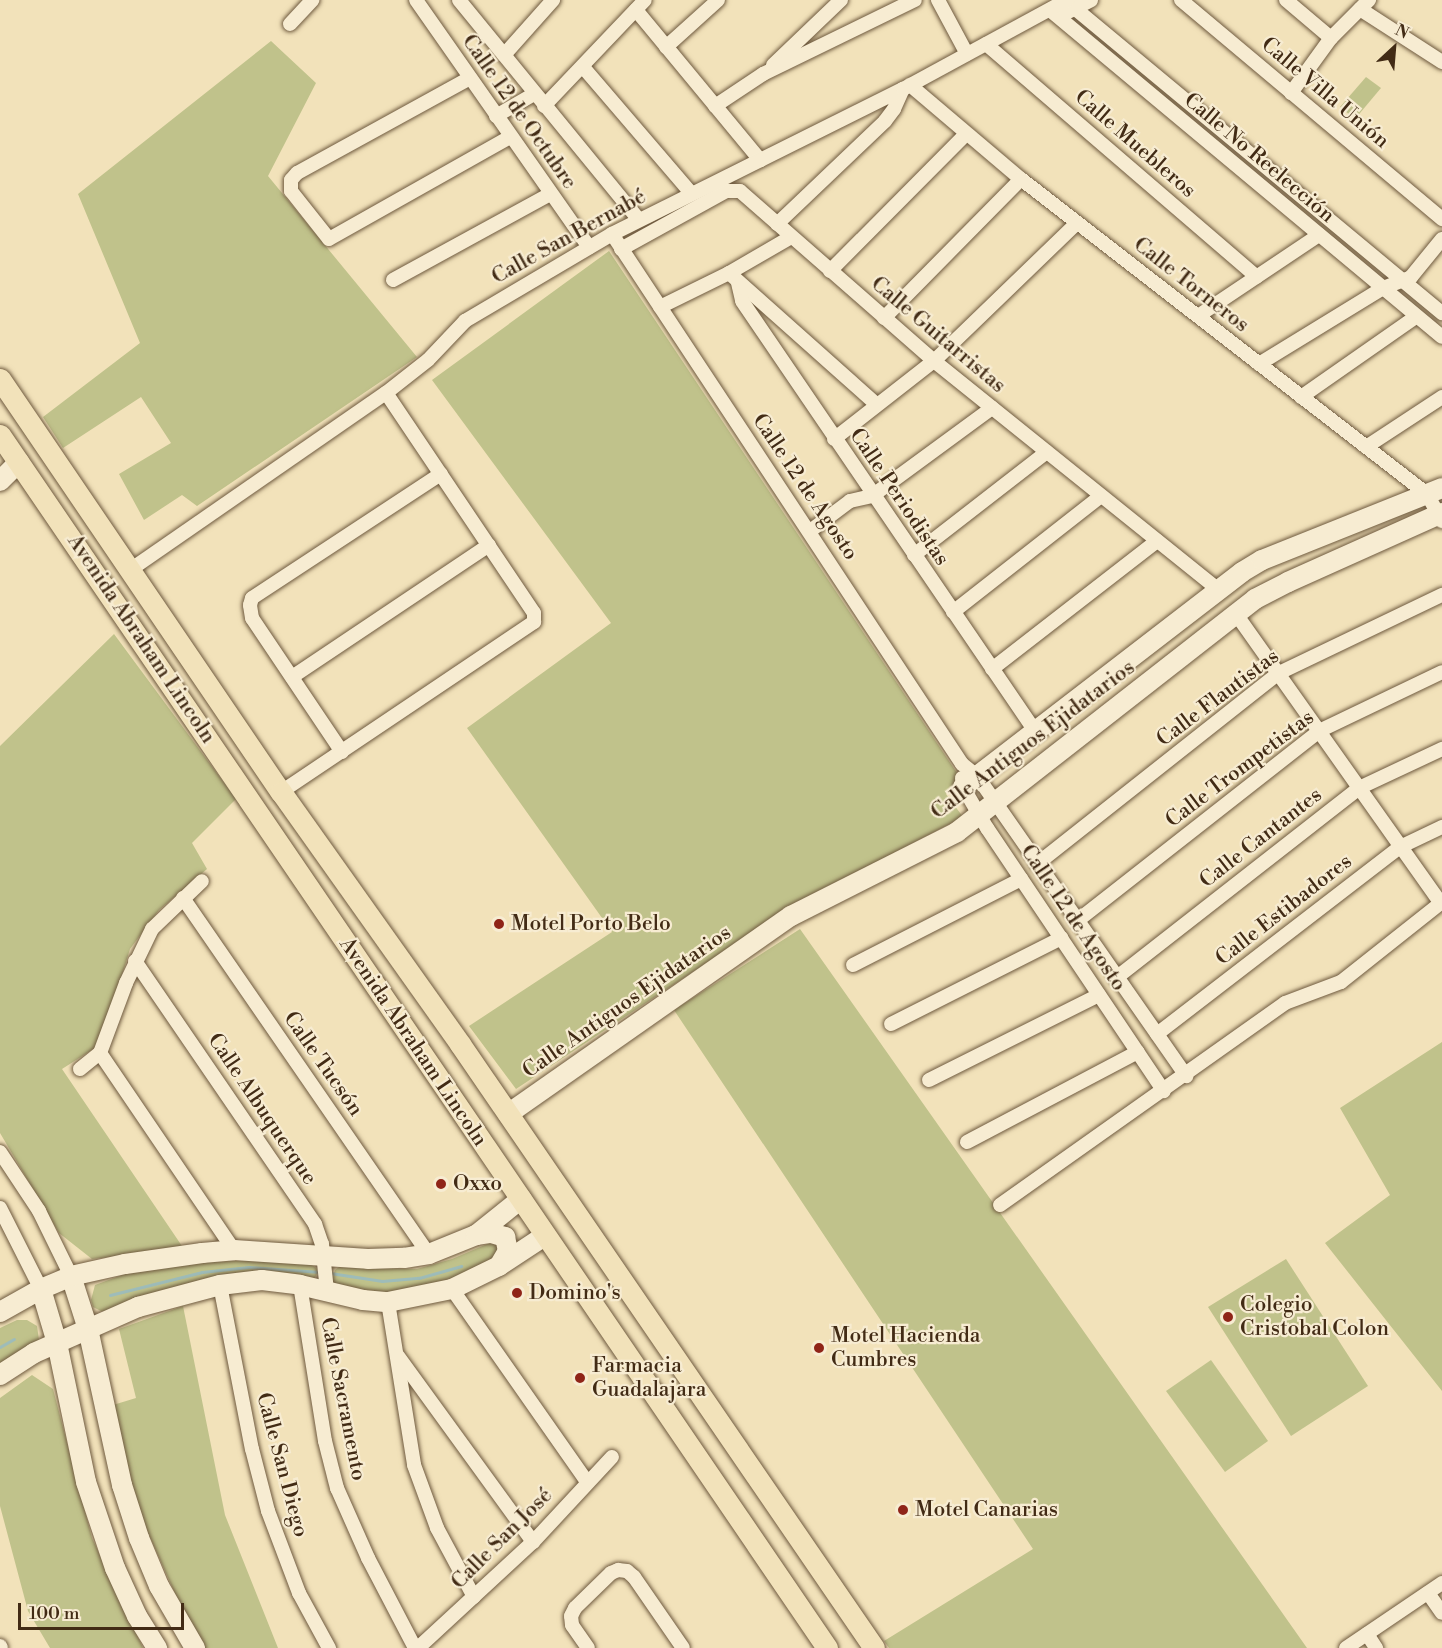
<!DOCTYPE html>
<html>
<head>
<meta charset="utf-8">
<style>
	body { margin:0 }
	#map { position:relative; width:1442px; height:1648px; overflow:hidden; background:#f2e2ba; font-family:"Libre Bodoni",serif }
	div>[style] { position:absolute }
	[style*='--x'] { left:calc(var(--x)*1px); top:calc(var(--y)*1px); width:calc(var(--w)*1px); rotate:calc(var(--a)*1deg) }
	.green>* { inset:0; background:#c0c28b }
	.stream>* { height:3px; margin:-1.5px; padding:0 1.5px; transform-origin:1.5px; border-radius:1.5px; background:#9ebcb9 }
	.roads { filter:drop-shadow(0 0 2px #6e593e) drop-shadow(0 0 2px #6e593e) }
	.street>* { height:14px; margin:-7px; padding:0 7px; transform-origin:7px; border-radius:7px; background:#f7ecd2 }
	.secondary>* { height:20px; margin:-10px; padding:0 10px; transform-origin:10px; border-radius:10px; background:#f7ecd2 }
	.primary>* { height:21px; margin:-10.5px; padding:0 10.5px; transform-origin:10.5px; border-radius:10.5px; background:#f2e2ba }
	.dots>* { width:16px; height:16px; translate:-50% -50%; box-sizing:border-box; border:3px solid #f7ecd2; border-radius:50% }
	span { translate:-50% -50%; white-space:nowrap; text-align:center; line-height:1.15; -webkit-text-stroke:4.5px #f7ecd2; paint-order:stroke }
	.street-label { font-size:21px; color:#422b15 }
	.poi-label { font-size:21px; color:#422b15 }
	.left { translate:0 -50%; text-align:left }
	.north { position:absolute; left:1364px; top:18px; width:60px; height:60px; -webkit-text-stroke:4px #f7ecd2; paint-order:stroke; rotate:26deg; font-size:16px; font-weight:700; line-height:24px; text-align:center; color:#422b15 }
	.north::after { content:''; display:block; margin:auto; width:21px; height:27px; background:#422b15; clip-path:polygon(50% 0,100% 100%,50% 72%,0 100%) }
	.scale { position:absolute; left:18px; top:1603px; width:166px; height:27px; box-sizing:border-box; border:3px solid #422b15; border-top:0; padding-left:8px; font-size:18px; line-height:21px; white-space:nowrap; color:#422b15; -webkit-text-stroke:4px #f7ecd2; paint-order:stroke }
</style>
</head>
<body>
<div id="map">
	<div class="green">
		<i style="clip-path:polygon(271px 41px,316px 83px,268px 176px,417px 357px,197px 506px,182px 495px,144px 520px,119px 474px,171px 443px,141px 397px,63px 448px,43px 417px,140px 343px,78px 194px)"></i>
		<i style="clip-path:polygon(1366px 77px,1381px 88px,1355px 119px,1340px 107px)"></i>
		<i style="clip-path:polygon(609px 251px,961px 779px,946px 794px,963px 817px,797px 903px,516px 1089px,469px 1026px,612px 932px,467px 728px,611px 623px,432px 380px)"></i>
		<i style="clip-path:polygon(114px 634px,236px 799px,192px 843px,207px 869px,159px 910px,130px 949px,101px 1044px,62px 1069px,184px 1249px,92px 1259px,59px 1233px,0 1133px,0 746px)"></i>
		<i style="clip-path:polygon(800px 929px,1307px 1648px,889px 1648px,884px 1641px,1033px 1549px,674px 1010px)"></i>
		<i style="clip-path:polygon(1442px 1042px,1442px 1391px,1325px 1243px,1390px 1195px,1340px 1108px)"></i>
		<i style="clip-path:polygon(492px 1242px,499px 1245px,498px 1260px,461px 1279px,402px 1295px,335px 1287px,332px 1280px,335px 1270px,339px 1267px,417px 1269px,452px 1259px)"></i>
		<i style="clip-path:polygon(1286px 1259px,1368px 1386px,1291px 1436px,1208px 1307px)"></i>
		<i style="clip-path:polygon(260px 1260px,311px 1264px,317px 1269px,317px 1274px,314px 1279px,105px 1313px,93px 1307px,91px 1300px,95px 1285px,125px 1274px,203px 1262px)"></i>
		<i style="clip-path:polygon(183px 1306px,225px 1515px,278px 1648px,203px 1648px,194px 1636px,137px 1508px,113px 1405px,136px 1398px,119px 1329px)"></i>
		<i style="clip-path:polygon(17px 1320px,27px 1320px,37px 1326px,39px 1340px,0 1369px,0 1328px)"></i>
		<i style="clip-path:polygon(1211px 1360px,1268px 1441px,1225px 1472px,1166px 1391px)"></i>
		<i style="clip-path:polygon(32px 1375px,53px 1389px,92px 1538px,143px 1648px,50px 1648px,28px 1611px,0 1506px,0 1398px)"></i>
	</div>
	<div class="stream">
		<i style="--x:330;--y:1273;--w:53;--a:8.7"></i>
		<i style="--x:382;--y:1281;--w:37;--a:-5"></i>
		<i style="--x:419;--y:1278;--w:44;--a:-15.9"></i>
		<i style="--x:110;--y:1295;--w:95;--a:-14"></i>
		<i style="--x:202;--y:1272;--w:47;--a:-6.1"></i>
		<i style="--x:249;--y:1267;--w:71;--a:4"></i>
		<i style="--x:0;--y:1347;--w:16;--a:-30"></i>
	</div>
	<div class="roads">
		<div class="street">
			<i style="--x:416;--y:0;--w:302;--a:55"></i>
			<i style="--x:459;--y:0;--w:284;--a:50.7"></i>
			<i style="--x:938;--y:0;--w:61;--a:61.8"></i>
			<i style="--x:1181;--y:0;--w:341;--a:40"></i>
			<i style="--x:1286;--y:0;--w:59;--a:40.2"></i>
			<i style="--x:1066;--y:1;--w:489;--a:39.7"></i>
			<i style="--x:1360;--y:9;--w:98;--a:32.9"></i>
			<i style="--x:636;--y:10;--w:195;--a:50.4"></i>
			<i style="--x:1050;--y:10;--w:510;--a:39.83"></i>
			<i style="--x:1066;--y:13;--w:28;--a:-27"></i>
			<i style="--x:290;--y:24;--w:33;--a:-47"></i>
			<i style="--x:986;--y:44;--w:357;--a:40.7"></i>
			<i style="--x:666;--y:47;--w:70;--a:-42.1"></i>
			<i style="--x:504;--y:55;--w:74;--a:-48.3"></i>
			<i style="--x:773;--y:65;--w:94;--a:-43.7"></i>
			<i style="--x:583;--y:67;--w:167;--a:49.4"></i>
			<i style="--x:470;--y:78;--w:197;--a:151.2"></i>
			<i style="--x:297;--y:173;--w:9;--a:131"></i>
			<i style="--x:291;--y:180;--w:11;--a:90"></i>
			<i style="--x:291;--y:191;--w:61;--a:51.6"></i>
			<i style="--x:329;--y:239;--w:208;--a:-29.4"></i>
			<i style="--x:910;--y:85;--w:145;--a:40.3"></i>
			<i style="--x:1021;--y:179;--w:514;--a:37.81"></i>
			<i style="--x:1427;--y:494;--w:31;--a:61"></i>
			<i style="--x:1291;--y:93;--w:68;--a:-54"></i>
			<i style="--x:1331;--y:38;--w:54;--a:-45"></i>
			<i style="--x:544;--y:106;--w:146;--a:-46.4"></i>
			<i style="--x:715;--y:106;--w:58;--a:-33.7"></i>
			<i style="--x:763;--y:74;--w:169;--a:-26"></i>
			<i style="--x:496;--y:116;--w:44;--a:-30.1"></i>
			<i style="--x:777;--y:224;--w:149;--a:-43.6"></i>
			<i style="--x:885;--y:121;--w:15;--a:-53"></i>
			<i style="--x:894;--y:109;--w:22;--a:-66"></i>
			<i style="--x:612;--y:234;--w:635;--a:56.56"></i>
			<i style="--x:962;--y:764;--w:19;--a:39"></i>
			<i style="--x:977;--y:776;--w:366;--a:55.1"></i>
			<i style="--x:621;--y:249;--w:120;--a:-28.9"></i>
			<i style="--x:726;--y:191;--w:14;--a:0"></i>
			<i style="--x:740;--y:191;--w:258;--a:41.2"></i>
			<i style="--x:934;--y:361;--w:364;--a:38.8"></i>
			<i style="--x:830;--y:271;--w:192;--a:-45.2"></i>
			<i style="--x:729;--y:273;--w:198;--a:41.7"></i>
			<i style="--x:393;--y:280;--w:179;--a:-28.7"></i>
			<i style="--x:738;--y:283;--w:18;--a:77"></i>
			<i style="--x:742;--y:301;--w:520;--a:55.73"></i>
			<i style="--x:660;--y:307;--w:77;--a:-26.2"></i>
			<i style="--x:729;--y:273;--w:72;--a:-30.1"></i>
			<i style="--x:1198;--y:316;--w:146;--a:-33.8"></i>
			<i style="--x:884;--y:318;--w:195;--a:-45.4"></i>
			<i style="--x:1259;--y:364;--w:145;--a:-31.5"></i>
			<i style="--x:1383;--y:288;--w:30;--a:-21"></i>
			<i style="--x:1411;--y:277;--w:49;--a:-50.8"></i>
			<i style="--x:1301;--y:397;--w:141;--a:-34.9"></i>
			<i style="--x:834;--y:439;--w:127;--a:-38"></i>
			<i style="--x:934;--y:361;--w:199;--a:-44"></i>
			<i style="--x:1366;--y:447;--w:91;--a:-33.3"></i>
			<i style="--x:810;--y:531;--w:50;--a:-36.9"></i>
			<i style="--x:850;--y:501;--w:23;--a:-13"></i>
			<i style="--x:872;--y:496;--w:149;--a:-36.3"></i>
			<i style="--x:914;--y:555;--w:168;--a:-37.8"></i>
			<i style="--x:130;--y:570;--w:311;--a:-34.7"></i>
			<i style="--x:386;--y:393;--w:53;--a:-38.2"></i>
			<i style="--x:428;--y:360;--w:54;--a:-46.5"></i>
			<i style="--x:465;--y:321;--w:171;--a:-30.6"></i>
			<i style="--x:612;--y:234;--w:325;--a:-26.5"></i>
			<i style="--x:903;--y:89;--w:187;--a:-28.5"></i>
			<i style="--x:953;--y:612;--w:188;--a:-38.1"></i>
			<i style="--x:1236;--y:614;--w:354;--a:54.7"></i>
			<i style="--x:992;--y:669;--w:209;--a:-37.8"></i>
			<i style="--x:292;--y:677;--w:237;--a:-33.8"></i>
			<i style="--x:342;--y:752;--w:161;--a:-123.9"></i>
			<i style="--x:252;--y:618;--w:13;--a:-99"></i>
			<i style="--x:250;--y:605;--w:7;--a:-74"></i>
			<i style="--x:252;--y:598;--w:226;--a:-33.3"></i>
			<i style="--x:962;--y:778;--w:9;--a:84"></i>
			<i style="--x:963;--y:787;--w:48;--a:59.7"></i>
			<i style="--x:987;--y:828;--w:317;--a:56.1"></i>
			<i style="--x:281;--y:792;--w:305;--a:-33.9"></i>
			<i style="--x:534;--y:622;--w:9;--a:-90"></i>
			<i style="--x:534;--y:613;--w:265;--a:-123.9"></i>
			<i style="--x:1037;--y:864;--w:308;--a:-38.3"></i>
			<i style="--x:1279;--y:673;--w:181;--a:-25.6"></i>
			<i style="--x:183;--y:898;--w:433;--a:55.4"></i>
			<i style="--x:1077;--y:921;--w:308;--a:-38.1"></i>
			<i style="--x:1319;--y:731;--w:136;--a:-25.6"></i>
			<i style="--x:135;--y:961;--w:319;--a:55.6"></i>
			<i style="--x:315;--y:1224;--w:21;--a:71"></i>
			<i style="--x:322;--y:1244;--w:47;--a:83.9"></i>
			<i style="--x:853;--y:965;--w:189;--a:-27.1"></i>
			<i style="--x:1116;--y:978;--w:308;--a:-38"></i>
			<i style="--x:1359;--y:788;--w:92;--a:-25.2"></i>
			<i style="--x:891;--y:1024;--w:191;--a:-26.8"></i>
			<i style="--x:1157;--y:1034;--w:307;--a:-37.6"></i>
			<i style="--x:1400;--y:847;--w:47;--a:-25.5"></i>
			<i style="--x:100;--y:1053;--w:238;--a:55.8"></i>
			<i style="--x:80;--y:1069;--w:26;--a:-39"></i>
			<i style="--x:100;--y:1053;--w:75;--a:-69.6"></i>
			<i style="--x:126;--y:983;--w:60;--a:-64.3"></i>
			<i style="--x:152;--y:929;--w:69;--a:-43.8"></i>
			<i style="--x:929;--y:1080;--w:190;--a:-26.6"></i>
			<i style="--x:967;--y:1142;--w:193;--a:-27.8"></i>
			<i style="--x:0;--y:1152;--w:71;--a:56.5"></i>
			<i style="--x:39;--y:1211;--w:72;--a:63.8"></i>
			<i style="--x:1000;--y:1205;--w:349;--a:-35.3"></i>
			<i style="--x:1285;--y:1003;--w:60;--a:-20.6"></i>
			<i style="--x:1341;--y:982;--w:129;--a:-38.4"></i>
			<i style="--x:0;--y:1208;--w:91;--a:63.2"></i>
			<i style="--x:220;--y:1285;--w:167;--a:79"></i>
			<i style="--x:252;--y:1449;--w:64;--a:75.5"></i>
			<i style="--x:268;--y:1511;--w:88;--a:69.3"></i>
			<i style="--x:299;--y:1593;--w:63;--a:61.4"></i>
			<i style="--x:300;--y:1285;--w:158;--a:80.9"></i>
			<i style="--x:325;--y:1441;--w:49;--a:75.7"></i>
			<i style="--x:337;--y:1488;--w:77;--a:66.1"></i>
			<i style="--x:368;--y:1558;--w:102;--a:62.4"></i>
			<i style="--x:452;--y:1289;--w:236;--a:55"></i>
			<i style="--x:388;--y:1302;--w:165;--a:80.9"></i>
			<i style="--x:414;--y:1465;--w:67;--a:69.9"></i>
			<i style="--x:437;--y:1528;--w:78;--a:61.8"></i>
			<i style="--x:398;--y:1356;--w:230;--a:54"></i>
			<i style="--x:1428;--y:1593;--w:24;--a:55"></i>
			<i style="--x:1367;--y:1634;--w:17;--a:57"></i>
			<i style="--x:0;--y:1646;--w:2;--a:63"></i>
			<i style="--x:418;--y:1648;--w:156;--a:-42.7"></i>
			<i style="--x:533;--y:1542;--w:116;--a:-47.1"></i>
			<i style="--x:588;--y:1648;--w:28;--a:-125"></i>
			<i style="--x:572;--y:1625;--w:9;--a:-96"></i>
			<i style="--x:571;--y:1616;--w:9;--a:-63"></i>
			<i style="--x:575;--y:1608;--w:50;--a:-44.2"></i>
			<i style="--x:611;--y:1573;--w:8;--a:-23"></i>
			<i style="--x:618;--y:1570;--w:9;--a:6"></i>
			<i style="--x:627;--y:1571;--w:9;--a:41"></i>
			<i style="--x:634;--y:1577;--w:86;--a:55.4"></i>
			<i style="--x:1346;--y:1648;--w:116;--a:-34.1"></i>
		</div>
		<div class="secondary">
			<i style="--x:0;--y:481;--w:27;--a:-45"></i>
			<i style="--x:963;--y:787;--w:352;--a:-37.6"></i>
			<i style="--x:1242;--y:572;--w:23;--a:-31"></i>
			<i style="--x:1262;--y:560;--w:194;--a:-21.8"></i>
			<i style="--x:508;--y:1114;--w:345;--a:-35"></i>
			<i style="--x:791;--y:916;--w:186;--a:-26.8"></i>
			<i style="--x:957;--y:832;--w:378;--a:-38"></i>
			<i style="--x:1255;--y:599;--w:37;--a:-27"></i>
			<i style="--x:1288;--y:582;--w:169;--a:-24.1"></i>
			<i style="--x:476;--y:1235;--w:15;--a:-8"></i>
			<i style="--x:491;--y:1233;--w:15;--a:16"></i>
			<i style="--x:505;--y:1237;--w:14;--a:78"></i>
			<i style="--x:508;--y:1251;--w:17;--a:121"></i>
			<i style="--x:71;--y:1276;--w:56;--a:72.2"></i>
			<i style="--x:88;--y:1329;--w:160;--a:77.7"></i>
			<i style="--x:122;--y:1485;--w:56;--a:72.2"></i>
			<i style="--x:139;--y:1538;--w:52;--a:67.4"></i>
			<i style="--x:159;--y:1586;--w:72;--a:59.9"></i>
			<i style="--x:41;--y:1289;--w:56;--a:73.5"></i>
			<i style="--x:57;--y:1343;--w:142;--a:78.2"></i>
			<i style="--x:86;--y:1482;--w:91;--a:71.4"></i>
			<i style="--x:115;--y:1568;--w:53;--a:65.4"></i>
			<i style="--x:137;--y:1616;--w:38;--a:58"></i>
			<i style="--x:0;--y:1312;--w:47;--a:-29.3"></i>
			<i style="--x:41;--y:1289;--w:33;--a:-23"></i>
			<i style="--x:71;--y:1276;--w:55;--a:-12.5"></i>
			<i style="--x:125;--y:1264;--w:78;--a:-8.1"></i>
			<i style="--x:202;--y:1253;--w:32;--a:-5"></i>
			<i style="--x:234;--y:1250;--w:134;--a:3.8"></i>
			<i style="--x:368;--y:1259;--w:36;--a:-2"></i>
			<i style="--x:404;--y:1258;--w:25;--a:-9"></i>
			<i style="--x:429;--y:1254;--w:51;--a:-22"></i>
			<i style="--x:476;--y:1235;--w:58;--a:-38.7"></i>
			<i style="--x:0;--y:1375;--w:40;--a:-32.9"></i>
			<i style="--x:34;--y:1353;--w:114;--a:-23.9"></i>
			<i style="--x:138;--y:1307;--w:85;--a:-15"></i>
			<i style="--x:220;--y:1285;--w:42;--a:-6.8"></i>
			<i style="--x:262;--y:1280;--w:38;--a:7"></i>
			<i style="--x:300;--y:1285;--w:65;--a:13.4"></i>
			<i style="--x:363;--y:1300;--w:25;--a:5"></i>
			<i style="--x:388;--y:1302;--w:65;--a:-11.5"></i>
			<i style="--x:452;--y:1289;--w:52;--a:-26.1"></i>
			<i style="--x:499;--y:1266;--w:56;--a:-33.4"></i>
		</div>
		<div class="primary">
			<i style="--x:0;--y:379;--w:500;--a:55.8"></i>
			<i style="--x:281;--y:792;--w:309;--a:54.6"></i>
			<i style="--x:460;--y:1044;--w:732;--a:55.57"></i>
			<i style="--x:0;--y:435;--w:1468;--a:55.71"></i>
		</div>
	</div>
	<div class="dots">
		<i style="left:499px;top:924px;background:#8f2418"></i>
		<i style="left:441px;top:1184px;background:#8f2418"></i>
		<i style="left:517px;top:1293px;background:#8f2418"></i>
		<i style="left:1228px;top:1317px;background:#8f2418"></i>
		<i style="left:819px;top:1348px;background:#8f2418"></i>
		<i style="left:580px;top:1378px;background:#8f2418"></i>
		<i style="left:903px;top:1510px;background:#8f2418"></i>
	</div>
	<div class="street-label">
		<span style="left:1325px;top:93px;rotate:40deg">Calle Villa Unión</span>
		<span style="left:519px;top:112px;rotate:55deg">Calle 12 de Octubre</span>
		<span style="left:1135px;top:144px;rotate:41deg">Calle Muebleros</span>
		<span style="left:1259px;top:158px;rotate:40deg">Calle No Reelección</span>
		<span style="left:569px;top:237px;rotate:-29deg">Calle San Bernabé</span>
		<span style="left:1191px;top:285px;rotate:38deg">Calle Torneros</span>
		<span style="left:938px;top:335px;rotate:40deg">Calle Guitarristas</span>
		<span style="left:805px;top:487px;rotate:56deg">Calle 12 de Agosto</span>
		<span style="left:899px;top:497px;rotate:56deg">Calle Periodistas</span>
		<span style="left:141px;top:639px;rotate:56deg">Avenida Abraham Lincoln</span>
		<span style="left:1218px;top:698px;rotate:-37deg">Calle Flautistas</span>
		<span style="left:1033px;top:740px;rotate:-37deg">Calle Antiguos Ejidatarios</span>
		<span style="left:1240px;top:769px;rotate:-37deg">Calle Trompetistas</span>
		<span style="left:1261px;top:838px;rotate:-38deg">Calle Cantantes</span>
		<span style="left:1284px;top:910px;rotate:-38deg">Calle Estibadores</span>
		<span style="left:1073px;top:918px;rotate:56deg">Calle 12 de Agosto</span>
		<span style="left:627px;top:1002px;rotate:-35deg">Calle Antiguos Ejidatarios</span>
		<span style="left:413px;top:1042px;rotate:56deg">Avenida Abraham Lincoln</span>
		<span style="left:323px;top:1064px;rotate:55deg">Calle Tucsón</span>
		<span style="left:262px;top:1109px;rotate:56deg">Calle Albuquerque</span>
		<span style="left:343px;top:1399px;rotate:79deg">Calle Sacramento</span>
		<span style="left:282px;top:1465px;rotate:75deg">Calle San Diego</span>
		<span style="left:502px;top:1539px;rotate:-45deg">Calle San José</span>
	</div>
	<div class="poi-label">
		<span class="left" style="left:511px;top:924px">Motel Porto Belo</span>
		<span class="left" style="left:453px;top:1184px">Oxxo</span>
		<span class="left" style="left:529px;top:1293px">Domino's</span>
		<span class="left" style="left:1240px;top:1317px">Colegio<br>Cristobal Colon</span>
		<span class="left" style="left:831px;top:1348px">Motel Hacienda<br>Cumbres</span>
		<span class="left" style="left:592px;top:1378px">Farmacia<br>Guadalajara</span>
		<span class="left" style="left:915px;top:1510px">Motel Canarias</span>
	</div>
	<div class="north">N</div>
	<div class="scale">100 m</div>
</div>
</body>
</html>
